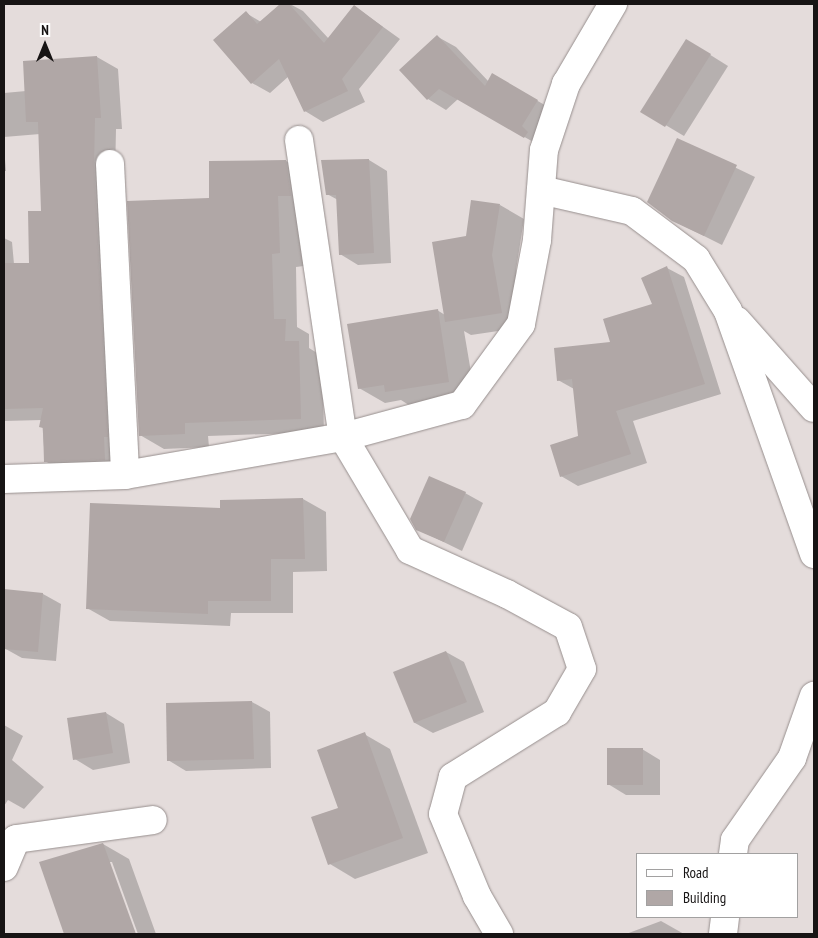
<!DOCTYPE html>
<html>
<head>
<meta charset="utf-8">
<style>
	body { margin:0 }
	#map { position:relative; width:818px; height:938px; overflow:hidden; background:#e4dcdb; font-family:"PT Sans Narrow",sans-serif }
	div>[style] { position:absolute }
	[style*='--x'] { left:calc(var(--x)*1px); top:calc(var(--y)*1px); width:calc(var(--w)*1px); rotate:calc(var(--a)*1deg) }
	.shadow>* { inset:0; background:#0003 }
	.building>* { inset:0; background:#b0a7a6 }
	.roads { filter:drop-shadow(0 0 1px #978f8e) drop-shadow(0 0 1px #978f8e) }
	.street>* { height:28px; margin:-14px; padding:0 14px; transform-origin:14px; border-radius:14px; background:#fff }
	span { translate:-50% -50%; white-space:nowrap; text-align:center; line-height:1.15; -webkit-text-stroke:4.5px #fff; paint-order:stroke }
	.frame { position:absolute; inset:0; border:5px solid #171414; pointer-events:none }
	.legend { position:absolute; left:636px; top:853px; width:162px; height:65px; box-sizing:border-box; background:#fff; border:1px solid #a2a1a1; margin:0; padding:6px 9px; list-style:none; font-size:15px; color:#171414 }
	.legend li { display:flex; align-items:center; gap:10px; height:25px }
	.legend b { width:25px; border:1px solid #a2a1a1 }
	.north { position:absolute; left:20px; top:20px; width:50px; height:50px; -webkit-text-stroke:4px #fff; paint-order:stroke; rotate:0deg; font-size:14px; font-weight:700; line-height:20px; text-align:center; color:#171414 }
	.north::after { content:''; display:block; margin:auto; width:18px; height:22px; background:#171414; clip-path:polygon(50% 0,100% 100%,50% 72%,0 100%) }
</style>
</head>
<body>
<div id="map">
	<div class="shadow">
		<i style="clip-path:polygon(282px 4px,290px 4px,303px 11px,329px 39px,354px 6px,400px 39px,359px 89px,365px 102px,323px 122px,305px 111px,289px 76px,270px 93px,252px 83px,246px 13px,261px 22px)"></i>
		<i style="clip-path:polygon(438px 37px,456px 47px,489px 82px,493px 75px,555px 111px,542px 147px,458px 99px,446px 110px,428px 99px,401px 71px)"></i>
		<i style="clip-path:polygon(704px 51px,728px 66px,684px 136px,642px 111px)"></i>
		<i style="clip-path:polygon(97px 57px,118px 69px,122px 129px,116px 129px,115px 177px,125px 471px,66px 473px,45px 461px,42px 420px,4px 421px,4px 238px,12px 242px,22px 352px,45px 351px,40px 134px,4px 137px,4px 93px,26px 91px)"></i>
		<i style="clip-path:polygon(678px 140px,755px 177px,722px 245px,672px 220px)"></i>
		<i style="clip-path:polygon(4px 148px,6px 171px,4px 171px)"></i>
		<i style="clip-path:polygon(369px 160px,387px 171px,391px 263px,358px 265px,340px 254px,338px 200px,327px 194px)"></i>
		<i style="clip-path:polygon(286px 161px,310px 175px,302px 209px,304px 266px,296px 267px,297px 327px,309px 334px,309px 348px,322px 356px,324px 432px,208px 436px,209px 447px,164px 449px,140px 435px,210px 199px)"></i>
		<i style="clip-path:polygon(500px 205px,524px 219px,516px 270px,525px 327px,471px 335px,464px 331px,475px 396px,412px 407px,401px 400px,385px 403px,359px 388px,437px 310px,445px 315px,467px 237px)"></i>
		<i style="clip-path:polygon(667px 268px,684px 277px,721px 394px,633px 421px,647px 463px,578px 486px,561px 476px,579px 437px,574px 389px,558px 380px,612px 343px,654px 305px)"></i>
		<i style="clip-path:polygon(465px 493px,483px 503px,462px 551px,417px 529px)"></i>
		<i style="clip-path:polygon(303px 499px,326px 512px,327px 571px,293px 572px,293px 613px,231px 613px,230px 626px,110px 621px,87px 608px,222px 509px,221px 501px)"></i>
		<i style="clip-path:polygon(4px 590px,43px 594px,61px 604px,56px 661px,22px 658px,4px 648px)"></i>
		<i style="clip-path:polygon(446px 652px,464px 662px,484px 712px,433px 733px,415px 723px,395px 673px)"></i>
		<i style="clip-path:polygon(252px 702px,270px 712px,271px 768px,186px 771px,168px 760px)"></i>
		<i style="clip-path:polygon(106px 713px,124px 724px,130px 763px,93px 770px,75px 759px)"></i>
		<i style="clip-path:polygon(4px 725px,23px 736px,12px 760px,44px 787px,24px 809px,8px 800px,4px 806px)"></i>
		<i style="clip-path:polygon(364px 734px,390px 749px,428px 853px,355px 879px,330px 864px,339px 808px)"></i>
		<i style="clip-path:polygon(642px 749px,660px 760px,660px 795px,626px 795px,608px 784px)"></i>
		<i style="clip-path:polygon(103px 844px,129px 859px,156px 934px,138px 934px,112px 862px,109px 862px,135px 934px,66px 934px,40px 863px)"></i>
		<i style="clip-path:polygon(661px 921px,684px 934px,626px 934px)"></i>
	</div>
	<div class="building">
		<i style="clip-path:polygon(280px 4px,289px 4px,324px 43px,354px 5px,383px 27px,342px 79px,348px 91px,304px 112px,279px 59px,251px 84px,213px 40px,246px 11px,257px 24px)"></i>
		<i style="clip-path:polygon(437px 35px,485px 86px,492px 73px,538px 100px,522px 126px,528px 132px,524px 138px,439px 89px,427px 100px,399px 70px)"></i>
		<i style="clip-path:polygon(686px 39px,711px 54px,665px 127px,640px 112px)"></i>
		<i style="clip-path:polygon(97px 56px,101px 118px,95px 118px,94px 165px,108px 437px,104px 437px,105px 460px,44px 462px,43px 428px,39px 427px,43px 408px,4px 409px,4px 263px,29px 263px,28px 211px,41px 211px,38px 122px,26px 122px,23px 61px)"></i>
		<i style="clip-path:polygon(677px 138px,737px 165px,704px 236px,672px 221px,647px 202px)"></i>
		<i style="clip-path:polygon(369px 159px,374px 253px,339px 255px,336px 195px,326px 195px,321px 160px)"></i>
		<i style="clip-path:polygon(286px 160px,291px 196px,278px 196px,280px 253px,272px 254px,274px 319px,286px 319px,285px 341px,299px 341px,301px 419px,185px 423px,185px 434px,139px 436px,127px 201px,209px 198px,209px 161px)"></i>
		<i style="clip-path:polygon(471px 200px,500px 204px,492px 255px,502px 313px,445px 322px,432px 242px,466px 236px)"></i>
		<i style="clip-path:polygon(667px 266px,705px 384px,616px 411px,631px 454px,560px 477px,550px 445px,578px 436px,572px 379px,557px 381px,554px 348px,610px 342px,603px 319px,652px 304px,641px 278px)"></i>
		<i style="clip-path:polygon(438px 309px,449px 382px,385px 392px,384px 385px,358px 389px,347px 324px)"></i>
		<i style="clip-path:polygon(429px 476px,466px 492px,444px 542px,416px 530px,410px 519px)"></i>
		<i style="clip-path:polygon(303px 498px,305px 559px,271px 559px,271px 601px,208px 601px,208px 614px,86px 609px,90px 503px,220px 508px,220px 500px)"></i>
		<i style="clip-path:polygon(4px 589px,43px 593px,38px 652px,4px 649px)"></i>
		<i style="clip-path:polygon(446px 651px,467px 702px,414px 723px,393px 672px)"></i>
		<i style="clip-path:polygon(252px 701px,254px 759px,167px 761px,166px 703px)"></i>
		<i style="clip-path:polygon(106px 712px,113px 753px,73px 760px,67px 718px)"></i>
		<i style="clip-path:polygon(365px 732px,403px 838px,328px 865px,311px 817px,338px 808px,317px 750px)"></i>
		<i style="clip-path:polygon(607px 748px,643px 748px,643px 785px,607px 785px)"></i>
		<i style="clip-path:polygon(103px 843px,136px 934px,64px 934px,39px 862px)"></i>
	</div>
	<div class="roads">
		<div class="street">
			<i style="--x:299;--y:140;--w:300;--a:81.6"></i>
			<i style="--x:343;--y:437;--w:131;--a:59.3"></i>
			<i style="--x:410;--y:550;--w:107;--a:24.4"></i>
			<i style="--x:507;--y:594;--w:69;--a:28.4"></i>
			<i style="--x:568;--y:627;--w:44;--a:71.6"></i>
			<i style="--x:582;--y:669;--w:50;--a:120.2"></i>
			<i style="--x:557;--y:712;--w:123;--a:148"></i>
			<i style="--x:453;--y:777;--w:38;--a:105"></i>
			<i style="--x:443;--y:814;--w:89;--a:67.5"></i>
			<i style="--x:477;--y:896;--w:44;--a:59.9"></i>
			<i style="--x:110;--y:164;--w:311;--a:87.2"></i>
			<i style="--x:541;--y:190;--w:93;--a:13"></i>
			<i style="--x:632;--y:211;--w:80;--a:36.9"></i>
			<i style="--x:696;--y:259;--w:61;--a:58.4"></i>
			<i style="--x:728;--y:311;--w:258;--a:70.5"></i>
			<i style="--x:737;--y:321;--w:116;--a:48.5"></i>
			<i style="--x:4;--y:479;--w:121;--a:-1.9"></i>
			<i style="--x:125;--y:475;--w:221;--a:-9.9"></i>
			<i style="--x:343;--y:437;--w:123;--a:-15.1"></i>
			<i style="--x:462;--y:405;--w:100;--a:-53.9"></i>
			<i style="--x:521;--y:324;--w:86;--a:-79.2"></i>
			<i style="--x:537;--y:240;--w:90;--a:-85.6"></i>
			<i style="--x:544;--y:150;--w:70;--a:-71.6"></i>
			<i style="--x:566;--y:84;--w:93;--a:-59.6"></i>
			<i style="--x:733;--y:854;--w:14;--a:-82"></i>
			<i style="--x:735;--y:840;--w:100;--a:-55.2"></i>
			<i style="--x:792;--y:758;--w:66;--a:-70.5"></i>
			<i style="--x:4;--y:867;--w:30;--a:-67"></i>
			<i style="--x:16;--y:839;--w:138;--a:-7.9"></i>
			<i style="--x:723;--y:934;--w:17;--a:-83"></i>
		</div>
	</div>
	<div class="frame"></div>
	<ul class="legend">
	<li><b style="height:6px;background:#fff"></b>Road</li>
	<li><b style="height:14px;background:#b0a7a6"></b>Building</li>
	</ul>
	<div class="north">N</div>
</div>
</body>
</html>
